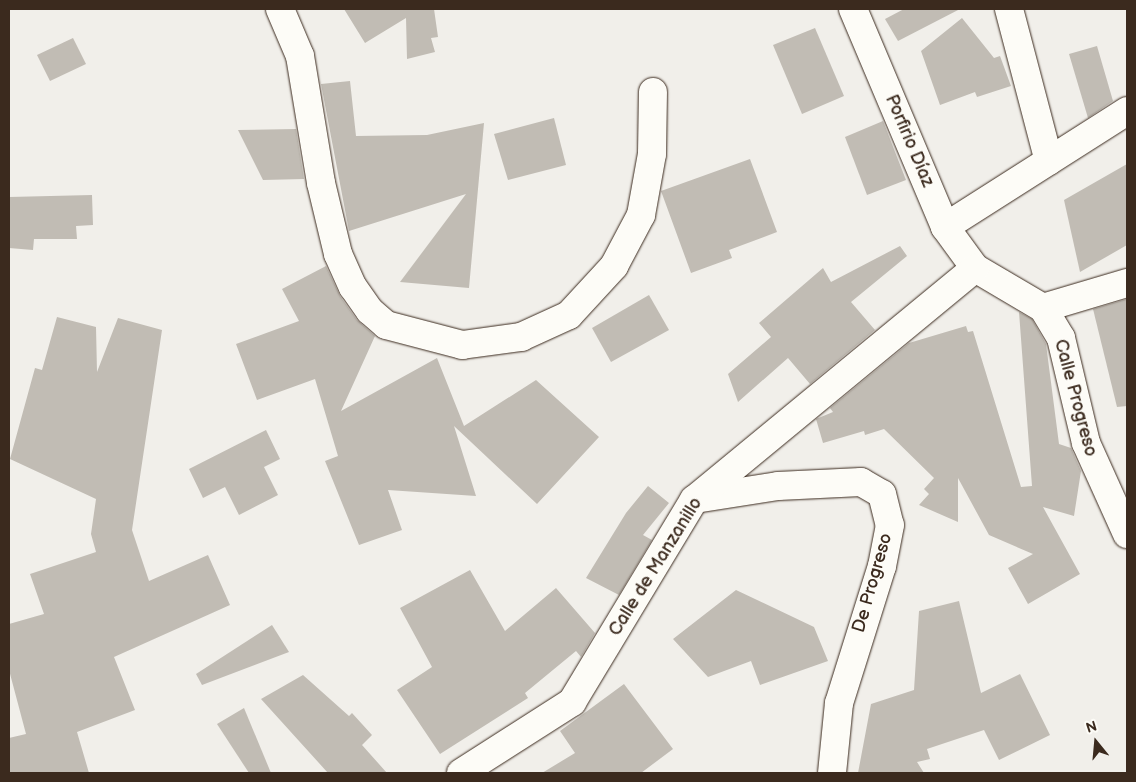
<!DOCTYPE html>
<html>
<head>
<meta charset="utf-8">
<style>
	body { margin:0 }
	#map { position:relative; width:1136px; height:782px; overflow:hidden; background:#f1efea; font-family:"Balsamiq Sans",sans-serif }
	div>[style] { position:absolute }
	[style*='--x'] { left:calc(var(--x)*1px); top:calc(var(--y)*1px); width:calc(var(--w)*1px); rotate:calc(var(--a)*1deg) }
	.building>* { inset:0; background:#c1bcb4 }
	.roads { filter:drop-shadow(0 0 1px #3b2a1e) drop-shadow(0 0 1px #3b2a1e) }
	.minor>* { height:28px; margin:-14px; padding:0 14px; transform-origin:14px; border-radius:14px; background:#fdfcf7 }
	span { translate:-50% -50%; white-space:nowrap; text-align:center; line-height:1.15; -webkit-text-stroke:4px #fdfcf7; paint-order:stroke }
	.street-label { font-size:18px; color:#3b2a1e }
	.frame { position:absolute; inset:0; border:10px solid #3b2a1e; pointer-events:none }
	.north { position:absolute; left:1071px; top:717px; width:50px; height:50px; -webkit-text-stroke:4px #fdfcf7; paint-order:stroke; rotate:343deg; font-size:14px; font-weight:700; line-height:20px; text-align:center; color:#3b2a1e }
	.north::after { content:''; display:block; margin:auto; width:18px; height:22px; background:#3b2a1e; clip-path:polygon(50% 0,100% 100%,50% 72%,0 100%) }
</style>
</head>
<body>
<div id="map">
	<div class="building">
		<i style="clip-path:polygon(344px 9px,434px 9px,438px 37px,431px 38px,435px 52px,407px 59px,406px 18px,365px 43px)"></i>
		<i style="clip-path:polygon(904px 9px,960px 9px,898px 41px,885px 19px)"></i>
		<i style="clip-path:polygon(962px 18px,994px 58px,1000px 56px,1011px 86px,977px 97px,975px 92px,940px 105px,921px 51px)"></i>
		<i style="clip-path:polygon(815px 28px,844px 96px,802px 114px,773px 45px)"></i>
		<i style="clip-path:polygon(73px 38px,86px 64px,50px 81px,37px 55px)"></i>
		<i style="clip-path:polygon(1097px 46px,1113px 101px,1088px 118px,1069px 54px)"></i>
		<i style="clip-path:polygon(350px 81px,356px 136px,427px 135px,484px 123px,469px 288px,400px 282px,466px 194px,349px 231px,321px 84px)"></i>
		<i style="clip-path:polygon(554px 118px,566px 165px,508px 180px,494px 134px)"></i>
		<i style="clip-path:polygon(883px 121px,906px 180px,867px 195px,845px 137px)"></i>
		<i style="clip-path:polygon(296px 129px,304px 179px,263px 180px,238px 130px)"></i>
		<i style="clip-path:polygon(750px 159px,777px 232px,729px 250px,732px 258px,691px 273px,661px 191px)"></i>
		<i style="clip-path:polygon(1127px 164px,1127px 245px,1080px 272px,1064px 200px)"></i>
		<i style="clip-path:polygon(92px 195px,93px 225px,76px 226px,77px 239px,34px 239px,33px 250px,9px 248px,9px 197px)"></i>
		<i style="clip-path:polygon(900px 246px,907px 256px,851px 302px,875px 330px,810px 384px,788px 358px,738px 402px,728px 374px,771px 337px,759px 323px,823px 268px,831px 282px)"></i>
		<i style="clip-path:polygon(326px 266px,340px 296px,357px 320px,375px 336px,341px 411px,437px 358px,464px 426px,536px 380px,599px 437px,537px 504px,454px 426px,476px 496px,388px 490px,402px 530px,359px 545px,325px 461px,338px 456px,315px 379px,257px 400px,236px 344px,299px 321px,282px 289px)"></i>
		<i style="clip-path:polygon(649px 295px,669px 330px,611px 362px,592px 328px)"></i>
		<i style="clip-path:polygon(1127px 299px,1127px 406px,1117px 407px,1093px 309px)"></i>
		<i style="clip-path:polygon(1019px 312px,1032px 319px,1046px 344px,1059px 444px,1071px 448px,1081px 471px,1074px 516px,1043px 507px,1080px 574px,1028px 604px,1008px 568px,1033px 554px,989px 535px,958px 478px,958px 522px,919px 505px,929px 494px,924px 489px,934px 478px,884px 429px,865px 435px,864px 431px,823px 443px,816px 419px,833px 412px,830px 408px,909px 343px,966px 326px,968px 332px,973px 331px,1021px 487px,1032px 486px)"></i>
		<i style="clip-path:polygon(57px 317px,96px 327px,97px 372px,118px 318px,162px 330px,132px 530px,149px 581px,208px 555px,230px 605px,114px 657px,135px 710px,77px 732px,89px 773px,9px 773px,9px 738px,26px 734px,9px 670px,9px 624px,44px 614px,30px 574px,96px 552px,91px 534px,96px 499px,10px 459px,35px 368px,42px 370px)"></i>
		<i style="clip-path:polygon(266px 430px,280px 459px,264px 467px,278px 495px,239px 515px,225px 487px,203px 498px,189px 469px)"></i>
		<i style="clip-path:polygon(648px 486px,669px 503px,643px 535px,652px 540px,619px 595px,586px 578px,626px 513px)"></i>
		<i style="clip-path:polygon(470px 570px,505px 631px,556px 588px,595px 633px,581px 657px,576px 651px,525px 693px,528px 698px,440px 754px,397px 690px,432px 667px,400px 608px)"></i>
		<i style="clip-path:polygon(736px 590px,814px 627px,828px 661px,760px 685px,751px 661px,708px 677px,673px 639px)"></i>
		<i style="clip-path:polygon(959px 601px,981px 693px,1020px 674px,1050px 735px,999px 760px,984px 730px,927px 749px,930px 759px,917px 762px,924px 773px,858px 773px,871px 704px,914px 690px,919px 611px)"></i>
		<i style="clip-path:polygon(272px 625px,289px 652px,202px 685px,196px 674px)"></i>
		<i style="clip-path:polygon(303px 675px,349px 716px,352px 713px,372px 735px,362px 745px,387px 773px,328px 773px,261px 699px)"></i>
		<i style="clip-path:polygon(624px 684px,673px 749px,641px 773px,542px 773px,575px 753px,560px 731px)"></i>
		<i style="clip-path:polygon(244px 708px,271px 773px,249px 773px,217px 724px)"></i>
	</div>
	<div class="roads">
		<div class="minor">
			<i style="--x:280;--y:9;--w:51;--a:66.9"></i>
			<i style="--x:300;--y:56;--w:129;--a:80.6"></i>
			<i style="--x:321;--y:183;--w:73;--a:76.5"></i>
			<i style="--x:338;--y:254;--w:36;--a:66"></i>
			<i style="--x:353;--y:287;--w:29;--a:55"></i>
			<i style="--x:370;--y:311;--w:21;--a:41"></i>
			<i style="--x:386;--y:325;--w:79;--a:14.7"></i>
			<i style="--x:462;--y:345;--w:60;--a:-7.7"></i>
			<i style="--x:521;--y:337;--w:53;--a:-24.6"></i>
			<i style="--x:569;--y:315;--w:67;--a:-47.4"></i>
			<i style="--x:614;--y:266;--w:58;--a:-62.1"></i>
			<i style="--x:641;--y:215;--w:62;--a:-79.8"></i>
			<i style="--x:652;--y:154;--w:62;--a:-89.1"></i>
			<i style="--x:853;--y:9;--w:237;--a:67.1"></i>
			<i style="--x:945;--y:227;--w:51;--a:53.8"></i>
			<i style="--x:975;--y:268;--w:79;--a:30.5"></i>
			<i style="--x:1043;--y:308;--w:35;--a:59"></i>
			<i style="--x:1061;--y:338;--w:108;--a:76.6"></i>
			<i style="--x:1086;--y:443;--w:100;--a:65.7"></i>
			<i style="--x:1009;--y:9;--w:157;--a:75.3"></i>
			<i style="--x:945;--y:227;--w:216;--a:-32.5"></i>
			<i style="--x:1043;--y:308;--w:88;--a:-16.6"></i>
			<i style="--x:695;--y:499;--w:84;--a:-8.9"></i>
			<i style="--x:778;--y:486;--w:83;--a:-2.8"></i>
			<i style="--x:861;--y:482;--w:24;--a:30"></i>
			<i style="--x:882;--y:494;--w:32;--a:76"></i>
			<i style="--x:890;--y:525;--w:42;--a:101"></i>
			<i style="--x:882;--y:566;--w:144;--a:107.4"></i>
			<i style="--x:839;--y:703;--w:70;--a:95.7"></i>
			<i style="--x:461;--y:773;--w:132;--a:-32.6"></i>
			<i style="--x:572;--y:702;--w:236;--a:-58.9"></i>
			<i style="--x:694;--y:500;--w:364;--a:-39.5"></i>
		</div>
	</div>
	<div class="street-label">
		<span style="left:909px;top:141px;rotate:67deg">Porfirio Díaz</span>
		<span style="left:1075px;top:398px;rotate:75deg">Calle Progreso</span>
		<span style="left:656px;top:567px;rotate:-58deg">Calle de Manzanillo</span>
		<span style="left:873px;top:583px;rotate:-74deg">De Progreso</span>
	</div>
	<div class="frame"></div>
	<div class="north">N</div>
</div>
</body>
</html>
